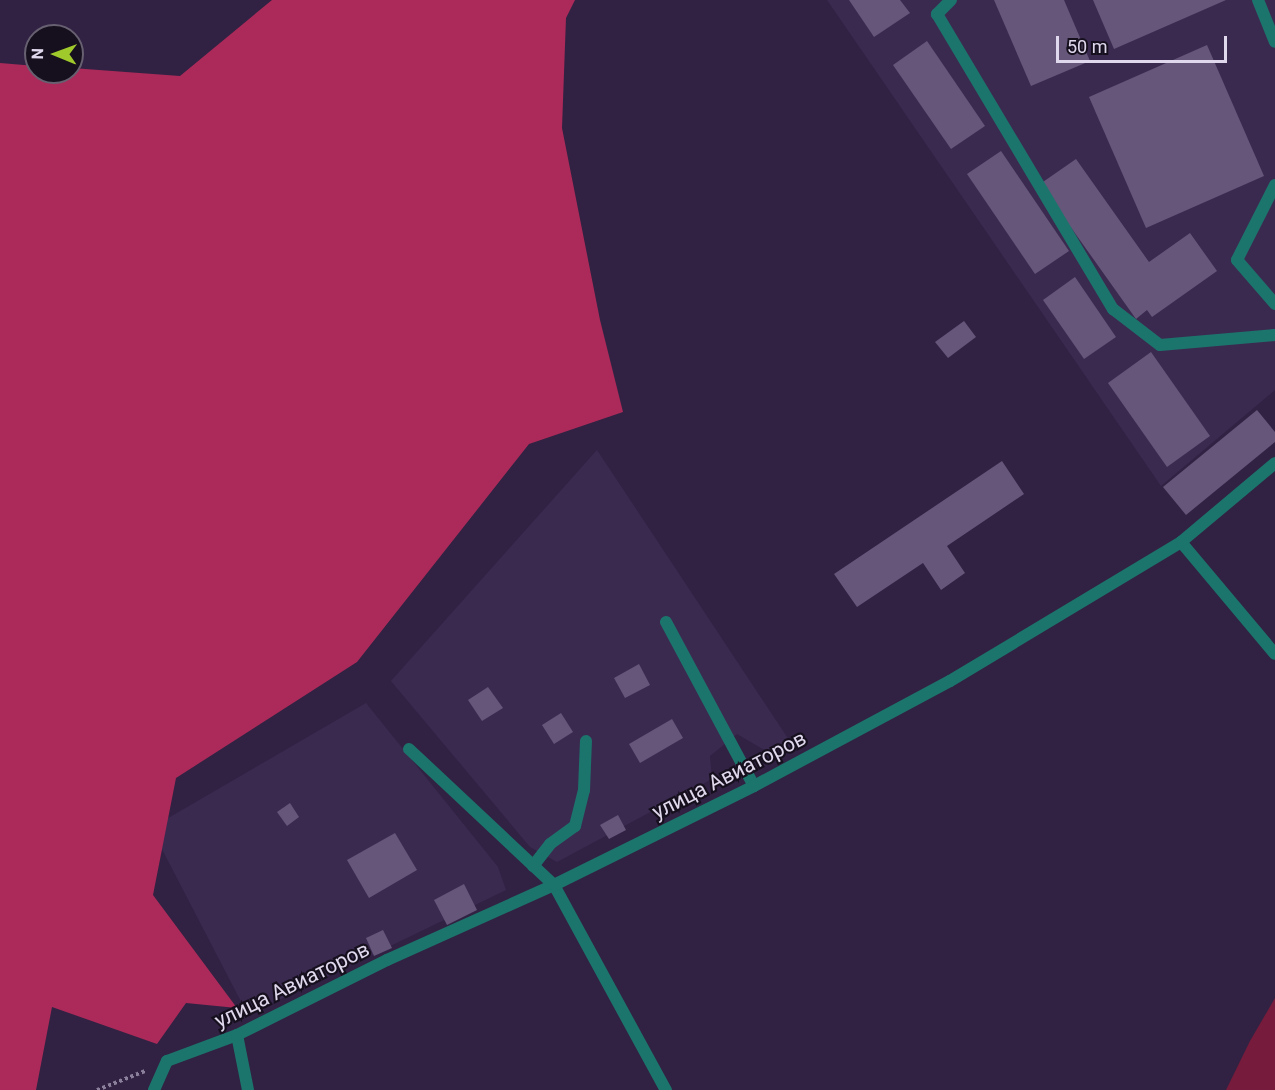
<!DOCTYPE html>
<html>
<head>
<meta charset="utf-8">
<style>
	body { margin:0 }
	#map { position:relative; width:1275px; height:1090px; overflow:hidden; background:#312243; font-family:Roboto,sans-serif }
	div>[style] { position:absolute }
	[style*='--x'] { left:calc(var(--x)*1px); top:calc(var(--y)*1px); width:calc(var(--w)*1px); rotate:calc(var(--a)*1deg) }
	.built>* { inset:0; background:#3b2a50 }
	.green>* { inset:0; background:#761b3b }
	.forest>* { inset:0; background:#ab2a59 }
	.building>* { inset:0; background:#65567a }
	.path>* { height:4px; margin-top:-2px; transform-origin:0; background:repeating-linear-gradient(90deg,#8b809b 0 3px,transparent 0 6px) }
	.lane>* { height:12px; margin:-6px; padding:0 6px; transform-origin:6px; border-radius:6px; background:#1c756c }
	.street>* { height:12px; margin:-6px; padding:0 6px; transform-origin:6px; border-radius:6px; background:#1c756c }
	span { translate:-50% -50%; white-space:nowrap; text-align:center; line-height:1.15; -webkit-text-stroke:4.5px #16101e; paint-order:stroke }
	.street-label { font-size:21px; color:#e0d8ed }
	.north { position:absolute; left:24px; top:24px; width:60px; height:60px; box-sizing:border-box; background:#16101e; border:2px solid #676071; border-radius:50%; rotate:271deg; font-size:16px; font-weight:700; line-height:24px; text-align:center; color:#e0d8ed }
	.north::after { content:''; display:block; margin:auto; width:21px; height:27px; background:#a0c92c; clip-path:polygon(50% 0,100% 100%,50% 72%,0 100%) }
	.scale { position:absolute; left:1056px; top:36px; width:171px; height:27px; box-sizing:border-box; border:3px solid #e0d8ed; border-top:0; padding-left:8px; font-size:18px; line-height:21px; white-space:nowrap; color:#e0d8ed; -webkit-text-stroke:4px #16101e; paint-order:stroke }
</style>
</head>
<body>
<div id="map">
	<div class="built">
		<i style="clip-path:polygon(827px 0,1275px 0,1275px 390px,1161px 486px)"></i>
		<i style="clip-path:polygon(597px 450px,791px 743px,768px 752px,737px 734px,710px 756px,712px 779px,557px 862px,530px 847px,391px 681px)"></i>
		<i style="clip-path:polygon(366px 703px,498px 867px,506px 890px,248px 1015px,151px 828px)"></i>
	</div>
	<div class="green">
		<i style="clip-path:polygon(1275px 998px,1275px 1090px,1226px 1090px,1250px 1041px)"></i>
	</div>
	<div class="forest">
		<i style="clip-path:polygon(272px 0,575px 0,566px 18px,562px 128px,600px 320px,623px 412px,529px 444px,357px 662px,176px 778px,153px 895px,237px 1008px,186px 1003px,157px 1044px,52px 1007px,36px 1090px,0 1090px,0 63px,36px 66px,36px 72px,72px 72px,72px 68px,180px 76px)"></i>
	</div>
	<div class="building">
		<i style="clip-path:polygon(849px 0,900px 0,910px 13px,874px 37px)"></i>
		<i style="clip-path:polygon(994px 0,1064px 0,1090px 61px,1031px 86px)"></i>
		<i style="clip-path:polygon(1093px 0,1226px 0,1114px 49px)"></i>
		<i style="clip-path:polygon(927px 41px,985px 126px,951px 149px,893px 65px)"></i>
		<i style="clip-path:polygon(1207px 45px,1264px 176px,1146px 228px,1089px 97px)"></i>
		<i style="clip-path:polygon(1001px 151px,1069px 251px,1035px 274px,967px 174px)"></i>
		<i style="clip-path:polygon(1076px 159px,1149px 262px,1190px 233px,1217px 271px,1152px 317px,1147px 310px,1136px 319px,1040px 184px)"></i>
		<i style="clip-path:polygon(1075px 277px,1116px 337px,1084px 359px,1043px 300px)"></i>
		<i style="clip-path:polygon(964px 321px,976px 337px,948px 358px,935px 342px)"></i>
		<i style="clip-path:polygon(1151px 352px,1210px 436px,1167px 467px,1108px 383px)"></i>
		<i style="clip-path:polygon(1257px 410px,1275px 432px,1275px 442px,1186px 515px,1163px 487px)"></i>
		<i style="clip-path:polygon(1002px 461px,1024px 494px,947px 546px,965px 573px,941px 590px,923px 563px,857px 607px,834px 574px)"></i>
		<i style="clip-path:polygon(639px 664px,650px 685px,625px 698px,614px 678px)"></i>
		<i style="clip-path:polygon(488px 687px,503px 708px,482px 721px,468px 700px)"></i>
		<i style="clip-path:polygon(561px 713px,573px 732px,554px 744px,542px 725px)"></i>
		<i style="clip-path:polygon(672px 719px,683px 738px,640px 763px,629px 744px)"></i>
		<i style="clip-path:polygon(290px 803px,299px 817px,287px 826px,277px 812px)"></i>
		<i style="clip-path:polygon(618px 815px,626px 830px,609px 839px,600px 825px)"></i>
		<i style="clip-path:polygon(395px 833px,417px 870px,369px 898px,347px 860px)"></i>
		<i style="clip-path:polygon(464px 884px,477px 910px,447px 925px,434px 900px)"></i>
		<i style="clip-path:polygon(383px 930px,392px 948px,374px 956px,366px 938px)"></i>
	</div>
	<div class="path">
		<i style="--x:97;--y:1090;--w:52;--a:-21.6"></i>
	</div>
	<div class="lane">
		<i style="--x:951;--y:0;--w:20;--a:135"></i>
		<i style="--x:937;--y:14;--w:344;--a:59.2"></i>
		<i style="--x:1113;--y:309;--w:59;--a:37.5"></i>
		<i style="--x:1160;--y:345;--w:115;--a:-5"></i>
		<i style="--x:1258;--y:0;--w:45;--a:68"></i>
		<i style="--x:1275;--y:185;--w:84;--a:116.9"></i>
		<i style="--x:1237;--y:260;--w:58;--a:49.2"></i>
		<i style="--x:1181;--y:542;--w:146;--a:50"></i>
		<i style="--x:666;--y:622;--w:186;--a:61.8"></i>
		<i style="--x:409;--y:749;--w:199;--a:43.2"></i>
		<i style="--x:554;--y:885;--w:234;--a:61.4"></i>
		<i style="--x:533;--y:866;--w:28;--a:-52"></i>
		<i style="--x:550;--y:844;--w:31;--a:-36"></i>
		<i style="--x:575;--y:826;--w:37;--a:-76"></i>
		<i style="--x:584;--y:790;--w:49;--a:-87.7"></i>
		<i style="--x:237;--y:1035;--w:56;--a:78.7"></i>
	</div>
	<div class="street">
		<i style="--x:154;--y:1090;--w:32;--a:-66"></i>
		<i style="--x:167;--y:1061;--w:75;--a:-20.4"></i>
		<i style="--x:237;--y:1035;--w:168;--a:-26.6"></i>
		<i style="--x:387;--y:960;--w:183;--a:-24.2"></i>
		<i style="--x:554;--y:885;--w:223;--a:-26.3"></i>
		<i style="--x:754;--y:786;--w:222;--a:-28.2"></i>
		<i style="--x:950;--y:681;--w:270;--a:-31"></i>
		<i style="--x:1181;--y:542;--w:123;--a:-40"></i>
	</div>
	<div class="street-label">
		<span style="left:729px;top:775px;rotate:-27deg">улица Авиаторов</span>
		<span style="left:292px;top:985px;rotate:-26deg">улица Авиаторов</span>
	</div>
	<div class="north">N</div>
	<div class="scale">50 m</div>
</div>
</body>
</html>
